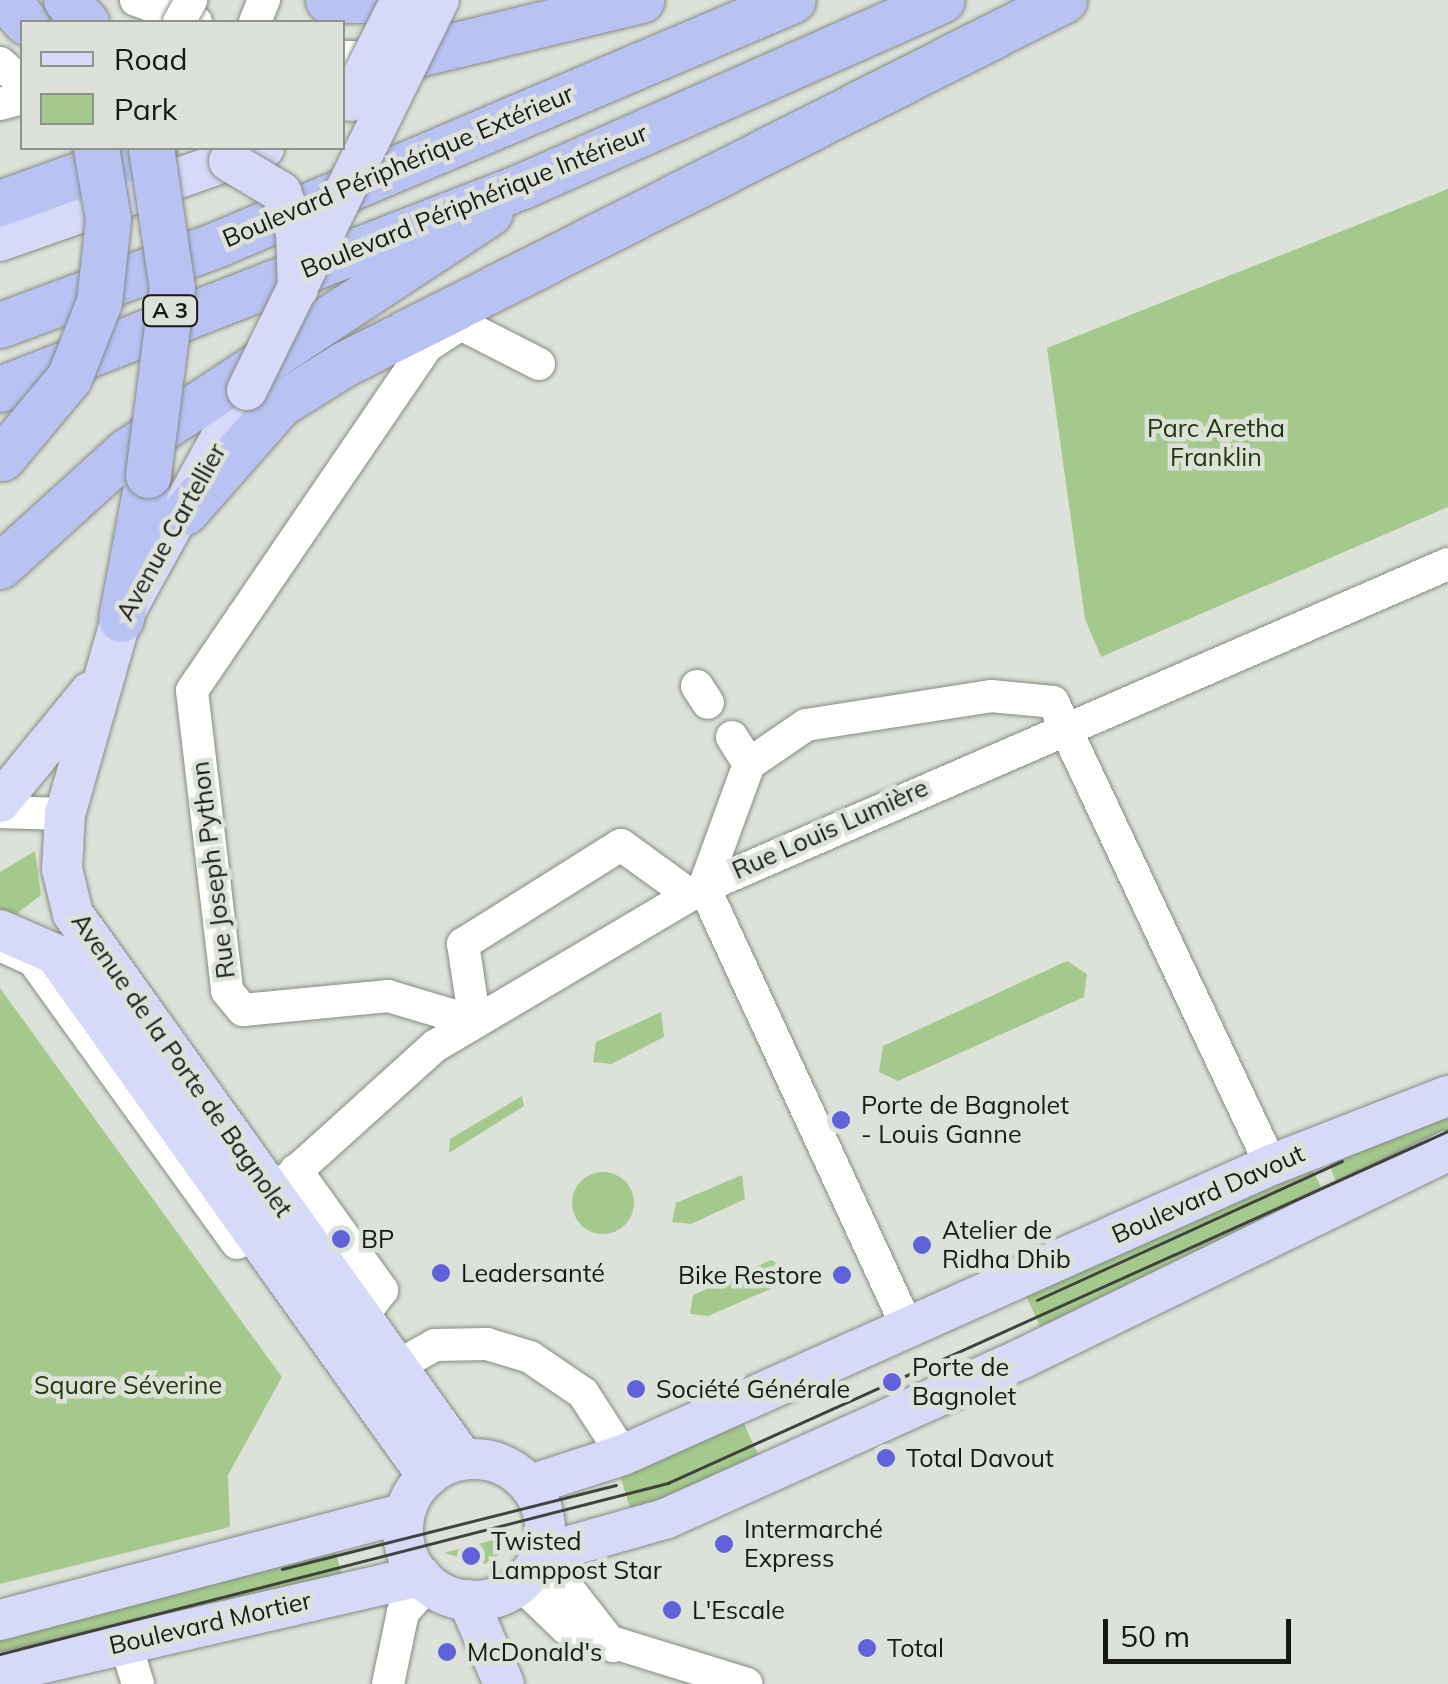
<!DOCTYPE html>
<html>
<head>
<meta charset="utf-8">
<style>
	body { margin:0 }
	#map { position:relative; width:1448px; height:1684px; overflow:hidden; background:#dce2d9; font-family:Mulish,sans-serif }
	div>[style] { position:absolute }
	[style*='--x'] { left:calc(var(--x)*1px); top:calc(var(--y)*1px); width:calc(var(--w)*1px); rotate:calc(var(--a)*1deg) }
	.green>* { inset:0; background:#a5c98d }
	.round { border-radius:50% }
	.roads { filter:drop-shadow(0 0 2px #868b83) drop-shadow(0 0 2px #868b83) }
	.minor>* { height:32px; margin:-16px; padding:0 16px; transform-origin:16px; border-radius:16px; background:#fff }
	.major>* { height:40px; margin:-20px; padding:0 20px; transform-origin:20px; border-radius:20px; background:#d6daf8 }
	.major>.ring { margin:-20px; padding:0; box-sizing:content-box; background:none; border:40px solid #d6daf8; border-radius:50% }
	.highway>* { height:45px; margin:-22.5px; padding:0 22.5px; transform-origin:22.5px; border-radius:22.5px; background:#bac2f4 }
	.tram>* { height:2.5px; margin:-1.25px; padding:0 1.25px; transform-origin:1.25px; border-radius:1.25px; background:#3f423d }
	.bridges { filter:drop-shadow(0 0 2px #868b83) drop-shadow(0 0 2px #868b83) }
	.minor-bridge>* { height:32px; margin:-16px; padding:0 16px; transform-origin:16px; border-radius:16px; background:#fff }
	.major-bridge>* { height:40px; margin:-20px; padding:0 20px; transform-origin:20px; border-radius:20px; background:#d6daf8 }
	.highway-bridge>* { height:45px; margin:-22.5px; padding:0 22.5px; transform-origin:22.5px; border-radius:22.5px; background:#bac2f4 }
	.dots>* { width:28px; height:28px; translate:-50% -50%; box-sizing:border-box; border:5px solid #dce2d9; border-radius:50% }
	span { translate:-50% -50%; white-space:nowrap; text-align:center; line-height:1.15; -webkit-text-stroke:9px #dce2d9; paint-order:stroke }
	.shield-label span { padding:2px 8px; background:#dce2d9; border:2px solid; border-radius:8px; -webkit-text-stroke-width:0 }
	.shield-label { font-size:22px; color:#171916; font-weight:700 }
	.street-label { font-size:25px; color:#171916 }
	.park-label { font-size:25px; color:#21380e }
	.poi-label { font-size:25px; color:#171916 }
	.left { translate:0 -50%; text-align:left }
	.right { translate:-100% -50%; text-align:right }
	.legend { position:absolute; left:20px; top:20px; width:325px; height:130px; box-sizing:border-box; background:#dce2d9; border:2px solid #8d928b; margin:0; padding:12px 18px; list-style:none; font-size:30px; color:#171916 }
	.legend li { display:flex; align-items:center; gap:20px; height:50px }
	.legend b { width:50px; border:2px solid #8d928b }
	.scale { position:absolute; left:1103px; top:1619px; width:188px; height:45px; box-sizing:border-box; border:5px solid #171916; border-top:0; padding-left:12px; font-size:30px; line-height:35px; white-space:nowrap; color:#171916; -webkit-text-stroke:8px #dce2d9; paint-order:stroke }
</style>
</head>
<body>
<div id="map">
	<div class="green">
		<i style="clip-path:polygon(1448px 189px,1448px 507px,1101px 657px,1085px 619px,1047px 348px)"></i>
		<i style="clip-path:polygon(35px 851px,41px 895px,15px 915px,0 911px,0 872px)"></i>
		<i style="clip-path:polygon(1067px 961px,1087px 974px,1084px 997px,898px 1081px,879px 1072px,883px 1046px)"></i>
		<i style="clip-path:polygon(0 988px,282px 1377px,228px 1475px,230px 1527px,0 1584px)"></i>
		<i style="clip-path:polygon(661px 1012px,664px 1037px,611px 1064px,593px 1062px,596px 1042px)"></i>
		<i style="clip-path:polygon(522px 1096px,524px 1106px,449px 1153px,450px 1139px)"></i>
		<i style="clip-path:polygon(1448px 1110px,1448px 1136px,1338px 1185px,1328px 1162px)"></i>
		<i style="clip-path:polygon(1312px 1169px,1323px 1191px,1043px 1333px,1022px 1287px)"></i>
		<i class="round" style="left:572px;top:1172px;width:62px;height:62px"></i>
		<i style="clip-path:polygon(742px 1175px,745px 1199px,691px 1224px,672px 1222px,676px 1203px)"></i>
		<i style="clip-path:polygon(771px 1260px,786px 1269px,782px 1284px,708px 1316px,690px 1314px,693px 1295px)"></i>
		<i style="clip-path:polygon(740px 1415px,762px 1463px,632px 1515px,619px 1472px)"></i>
		<i style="clip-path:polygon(505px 1537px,504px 1551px,485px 1564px,444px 1553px)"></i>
		<i style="clip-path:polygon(335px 1550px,342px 1575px,0 1660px,0 1634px)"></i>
	</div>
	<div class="roads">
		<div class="minor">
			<i style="--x:136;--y:0;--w:64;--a:20.1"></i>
			<i style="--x:255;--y:22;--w:24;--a:-68"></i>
			<i style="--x:342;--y:57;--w:52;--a:0"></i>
			<i style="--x:0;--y:63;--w:30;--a:42"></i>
			<i style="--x:0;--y:104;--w:23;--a:-15"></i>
			<i style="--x:539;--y:364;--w:88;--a:-152.9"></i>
			<i style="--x:461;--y:324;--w:40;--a:147.1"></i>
			<i style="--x:427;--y:346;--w:417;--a:124.3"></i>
			<i style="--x:192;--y:691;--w:302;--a:83.3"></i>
			<i style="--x:227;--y:991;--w:25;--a:50"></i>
			<i style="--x:243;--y:1010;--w:146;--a:-5.5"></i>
			<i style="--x:388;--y:996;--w:91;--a:16.6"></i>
			<i style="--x:475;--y:1022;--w:79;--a:-98.7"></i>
			<i style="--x:463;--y:944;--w:186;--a:-32.1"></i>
			<i style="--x:621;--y:845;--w:85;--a:35.9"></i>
			<i style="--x:697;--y:686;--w:20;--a:57"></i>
			<i style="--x:732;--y:737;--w:32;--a:58"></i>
			<i style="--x:0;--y:812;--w:65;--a:1.8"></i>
			<i style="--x:704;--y:887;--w:131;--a:-69.9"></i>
			<i style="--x:749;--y:764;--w:69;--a:-34.4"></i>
			<i style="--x:806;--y:725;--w:187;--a:-8.9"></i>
			<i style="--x:991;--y:696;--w:62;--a:5.5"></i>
			<i style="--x:1053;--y:702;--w:512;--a:64.79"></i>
			<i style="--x:704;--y:887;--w:482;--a:65.2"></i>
			<i style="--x:4;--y:947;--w:32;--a:24"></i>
			<i style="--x:33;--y:960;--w:349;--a:54.2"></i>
			<i style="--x:296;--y:1170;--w:148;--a:54.4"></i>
			<i style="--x:382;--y:1290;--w:35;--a:127"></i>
			<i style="--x:271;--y:1194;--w:221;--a:-42.1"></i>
			<i style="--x:435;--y:1046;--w:312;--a:-30.6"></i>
			<i style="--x:704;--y:887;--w:811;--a:-23.47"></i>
			<i style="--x:397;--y:1366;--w:43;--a:-28.9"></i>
			<i style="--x:435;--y:1345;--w:52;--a:-1.1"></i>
			<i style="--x:487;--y:1344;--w:45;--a:16.8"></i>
			<i style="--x:530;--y:1357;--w:64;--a:34.2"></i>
			<i style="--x:583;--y:1393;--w:74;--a:57.2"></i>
			<i style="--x:541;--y:1554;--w:117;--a:52"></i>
			<i style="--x:519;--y:1583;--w:65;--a:43.8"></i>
			<i style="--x:566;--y:1628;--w:189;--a:17.2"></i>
			<i style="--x:125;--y:1642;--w:44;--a:72.8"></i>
			<i style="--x:388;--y:1684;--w:74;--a:-78.2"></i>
			<i style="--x:403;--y:1612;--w:38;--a:-47"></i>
		</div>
		<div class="major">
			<i style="--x:0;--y:241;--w:280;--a:-19.4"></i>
			<i style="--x:247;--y:390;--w:261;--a:118.8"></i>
			<i style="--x:121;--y:619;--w:203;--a:106"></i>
			<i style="--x:65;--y:814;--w:55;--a:93.1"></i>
			<i style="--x:62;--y:869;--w:46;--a:76.3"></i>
			<i style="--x:73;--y:914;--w:670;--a:54.41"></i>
			<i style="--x:0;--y:802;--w:142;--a:-50.7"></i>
			<i style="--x:0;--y:930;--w:60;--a:23.6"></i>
			<i style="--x:55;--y:954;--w:642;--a:54.5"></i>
			<i class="ring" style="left:403px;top:1459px;width:102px;height:102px"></i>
			<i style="--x:530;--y:1485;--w:98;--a:-17.9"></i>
			<i style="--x:623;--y:1455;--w:710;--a:-24.11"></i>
			<i style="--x:1271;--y:1165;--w:190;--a:-21.3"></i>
			<i style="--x:541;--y:1554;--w:129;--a:-15.8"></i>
			<i style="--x:665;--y:1519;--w:390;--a:-24.2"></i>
			<i style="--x:1021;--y:1359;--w:475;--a:-26"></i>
			<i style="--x:468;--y:1600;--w:91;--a:66.8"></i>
			<i style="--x:0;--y:1620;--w:418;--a:-14.8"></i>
			<i style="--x:0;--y:1673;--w:432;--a:-13"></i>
		</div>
		<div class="highway">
			<i style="--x:6;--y:0;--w:30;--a:48"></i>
			<i style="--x:328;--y:0;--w:85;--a:0"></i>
			<i style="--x:381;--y:63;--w:268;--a:-13.6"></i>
			<i style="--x:0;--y:203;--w:163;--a:-19.8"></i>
			<i style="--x:0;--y:325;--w:235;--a:-20.4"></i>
			<i style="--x:220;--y:243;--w:622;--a:-22.98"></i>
			<i style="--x:0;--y:389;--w:560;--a:-21.25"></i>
			<i style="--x:522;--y:186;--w:459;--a:-23.9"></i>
			<i style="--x:185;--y:512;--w:144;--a:-48.7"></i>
			<i style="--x:280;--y:404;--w:75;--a:-32"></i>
			<i style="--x:344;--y:364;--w:807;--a:-26.82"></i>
			<i style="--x:0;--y:566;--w:171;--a:-42.2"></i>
			<i style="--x:127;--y:451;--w:434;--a:-33.3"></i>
			<i style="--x:121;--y:619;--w:147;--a:-79.4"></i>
		</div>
	</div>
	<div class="tram">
		<i style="--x:1037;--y:1300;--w:335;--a:-24.5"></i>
		<i style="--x:282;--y:1569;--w:344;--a:-14.1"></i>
		<i style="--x:0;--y:1654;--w:690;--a:-14.36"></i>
		<i style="--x:668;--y:1483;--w:856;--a:-24.29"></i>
	</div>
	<div class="bridges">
		<div class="minor-bridge">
			<i style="--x:179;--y:22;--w:25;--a:-61"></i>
		</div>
		<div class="major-bridge">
			<i style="--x:350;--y:101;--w:113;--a:-63.2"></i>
			<i style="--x:229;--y:161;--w:61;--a:30.8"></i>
			<i style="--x:281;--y:192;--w:43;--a:69.4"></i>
			<i style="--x:296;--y:232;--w:57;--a:88"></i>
			<i style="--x:247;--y:390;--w:435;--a:-63.8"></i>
		</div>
		<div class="highway-bridge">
			<i style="--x:66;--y:0;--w:30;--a:48"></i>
			<i style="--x:2;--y:458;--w:104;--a:-50.1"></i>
			<i style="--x:69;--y:378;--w:82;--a:-68.5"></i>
			<i style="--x:99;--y:302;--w:83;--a:-83.8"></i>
			<i style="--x:108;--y:219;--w:72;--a:-99.6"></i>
			<i style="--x:148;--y:475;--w:189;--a:-82.7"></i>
			<i style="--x:172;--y:288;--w:142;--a:-98.5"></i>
		</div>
	</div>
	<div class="dots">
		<i style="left:841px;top:1120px;background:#5f62da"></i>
		<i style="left:341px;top:1239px;background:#5f62da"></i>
		<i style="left:922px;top:1245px;background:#5f62da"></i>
		<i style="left:441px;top:1273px;background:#5f62da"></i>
		<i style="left:842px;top:1275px;background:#5f62da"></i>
		<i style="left:892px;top:1382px;background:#5f62da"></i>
		<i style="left:636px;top:1389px;background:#5f62da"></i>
		<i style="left:886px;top:1458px;background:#5f62da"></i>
		<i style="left:724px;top:1544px;background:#5f62da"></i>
		<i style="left:471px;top:1556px;background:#5f62da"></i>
		<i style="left:672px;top:1610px;background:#5f62da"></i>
		<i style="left:867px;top:1648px;background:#5f62da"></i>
		<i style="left:447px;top:1652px;background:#5f62da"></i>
	</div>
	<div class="shield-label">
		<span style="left:170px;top:311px">A 3</span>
	</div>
	<div class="street-label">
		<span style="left:398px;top:166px;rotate:-23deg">Boulevard Périphérique Extérieur</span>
		<span style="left:474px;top:201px;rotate:-22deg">Boulevard Périphérique Intérieur</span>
		<span style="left:171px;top:532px;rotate:-61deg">Avenue Cartellier</span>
		<span style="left:830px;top:829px;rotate:-24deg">Rue Louis Lumière</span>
		<span style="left:213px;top:870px;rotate:-97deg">Rue Joseph Python</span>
		<span style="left:182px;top:1065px;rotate:55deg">Avenue de la Porte de Bagnolet</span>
		<span style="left:1208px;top:1194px;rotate:-24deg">Boulevard Davout</span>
		<span style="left:210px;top:1623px;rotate:-13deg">Boulevard Mortier</span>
	</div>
	<div class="park-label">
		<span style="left:1216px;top:443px">Parc Aretha<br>Franklin</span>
		<span style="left:128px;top:1385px">Square Séverine</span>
	</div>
	<div class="poi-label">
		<span class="left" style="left:861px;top:1120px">Porte de Bagnolet<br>- Louis Ganne</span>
		<span class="left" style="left:942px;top:1245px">Atelier de<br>Ridha Dhib</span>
		<span class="left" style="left:361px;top:1239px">BP</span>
		<span class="left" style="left:461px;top:1273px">Leadersanté</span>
		<span class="right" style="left:822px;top:1275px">Bike Restore</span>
		<span class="left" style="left:912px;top:1382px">Porte de<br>Bagnolet</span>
		<span class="left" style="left:656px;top:1389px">Société Générale</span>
		<span class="left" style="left:906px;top:1458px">Total Davout</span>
		<span class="left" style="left:744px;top:1544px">Intermarché<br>Express</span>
		<span class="left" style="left:491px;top:1556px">Twisted<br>Lamppost Star</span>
		<span class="left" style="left:692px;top:1610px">L'Escale</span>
		<span class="left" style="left:887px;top:1648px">Total</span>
		<span class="left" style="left:467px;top:1652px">McDonald's</span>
	</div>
	<ul class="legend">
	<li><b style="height:12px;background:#d6daf8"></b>Road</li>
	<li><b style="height:28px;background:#a5c98d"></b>Park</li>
	</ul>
	<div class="scale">50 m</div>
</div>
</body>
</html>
